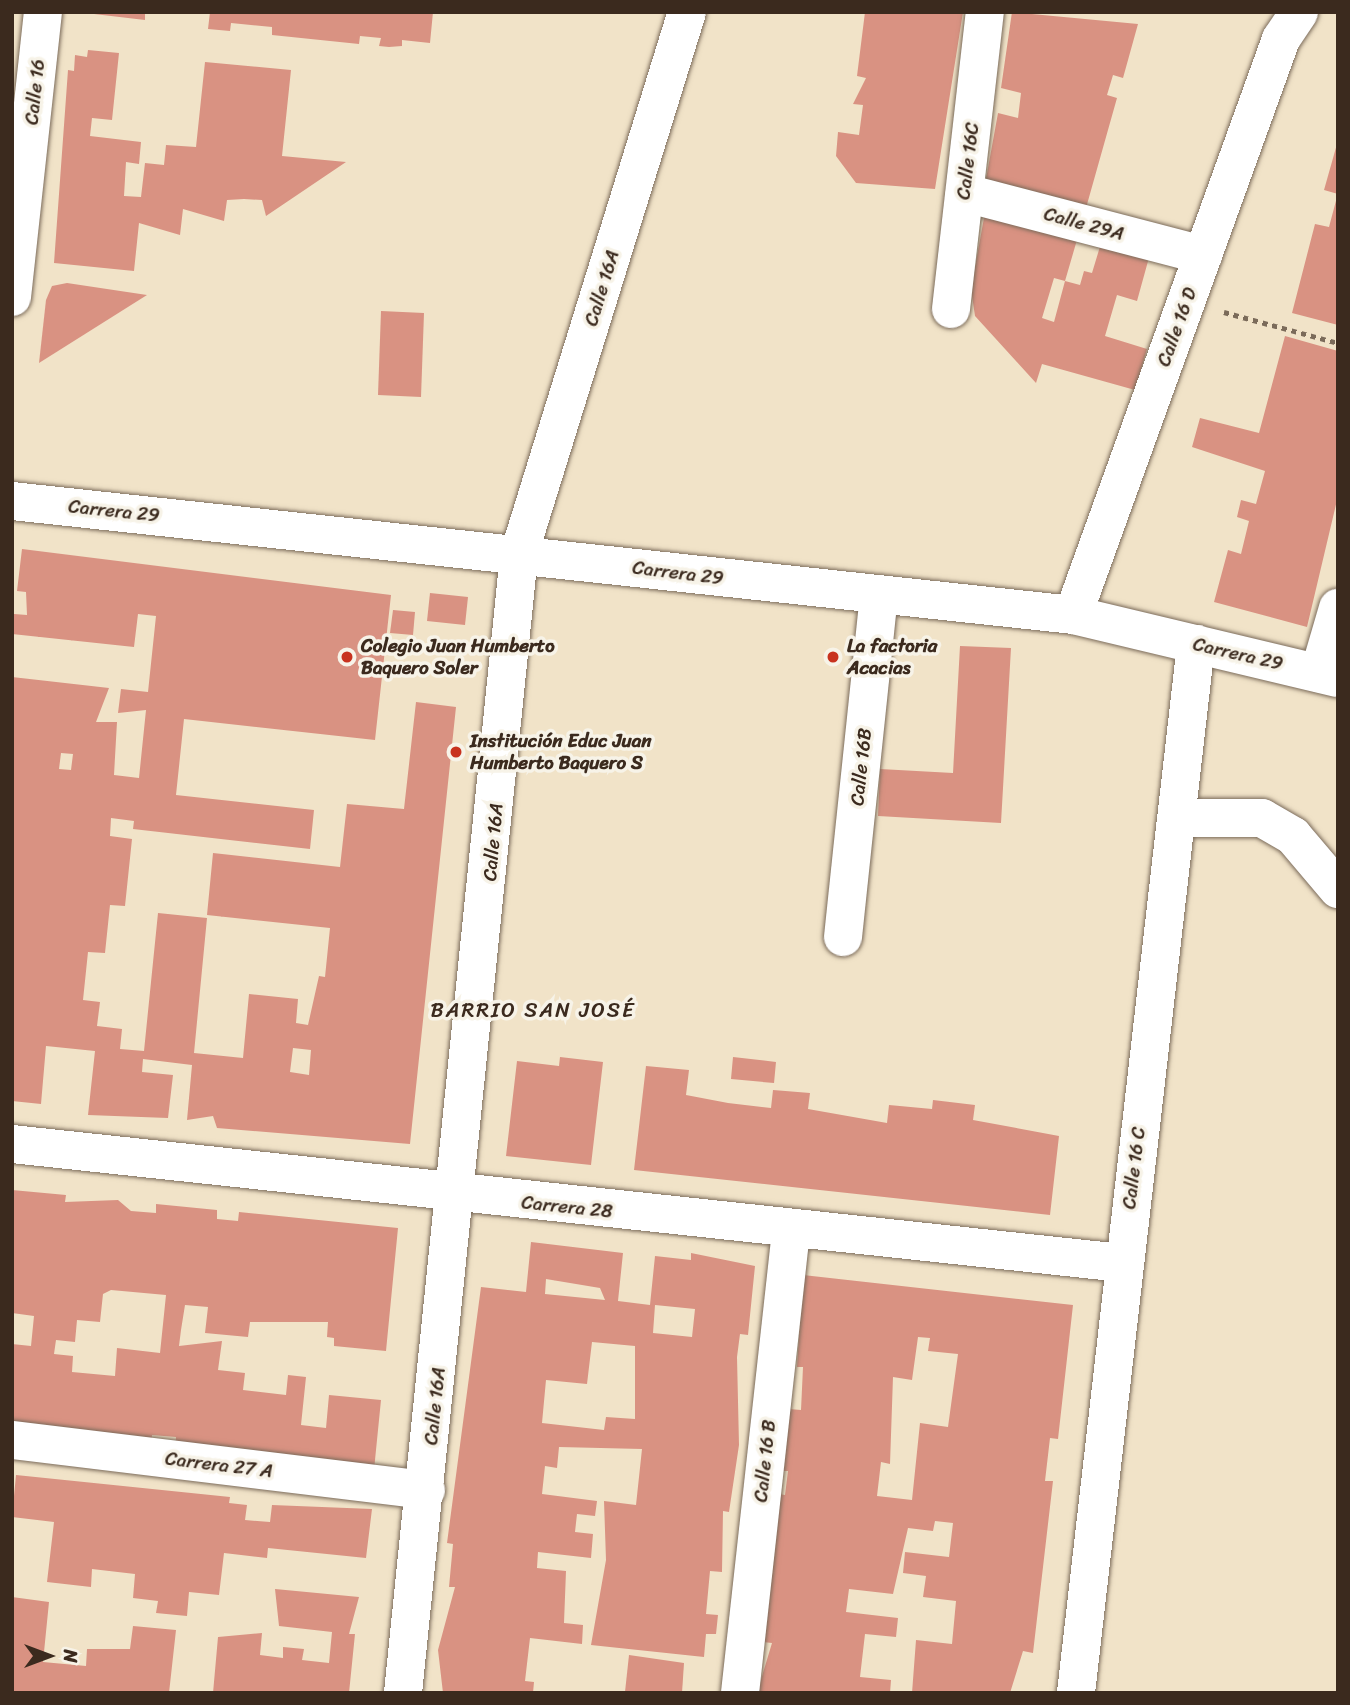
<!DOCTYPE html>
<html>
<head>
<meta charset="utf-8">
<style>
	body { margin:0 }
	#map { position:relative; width:1350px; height:1705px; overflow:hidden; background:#f1e3c8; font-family:Sriracha,sans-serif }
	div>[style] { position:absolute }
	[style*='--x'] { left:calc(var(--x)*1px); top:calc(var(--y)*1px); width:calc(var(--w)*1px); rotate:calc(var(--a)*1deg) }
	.building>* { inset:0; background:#d99282 }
	.path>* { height:4.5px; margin-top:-2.25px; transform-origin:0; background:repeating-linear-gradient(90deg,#7b6b5a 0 5px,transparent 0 10px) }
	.roads { filter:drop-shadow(0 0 2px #7b6b5a) drop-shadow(0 0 2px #7b6b5a) }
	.minor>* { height:38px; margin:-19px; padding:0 19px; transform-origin:19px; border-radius:19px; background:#fff }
	.dots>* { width:19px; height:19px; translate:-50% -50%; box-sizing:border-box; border:4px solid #f7f3e8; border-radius:50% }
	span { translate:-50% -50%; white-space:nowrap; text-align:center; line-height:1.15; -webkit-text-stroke:7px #f7f3e8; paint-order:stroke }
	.street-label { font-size:19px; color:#3b2a1e }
	.poi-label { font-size:19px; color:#3b2a1e; font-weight:700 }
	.left { translate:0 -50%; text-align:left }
	.neighbourhood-label { font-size:21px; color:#3b2a1e; letter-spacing:2px }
	.frame { position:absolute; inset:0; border:14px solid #3b2a1e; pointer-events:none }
	.north { position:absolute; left:14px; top:1621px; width:70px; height:70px; -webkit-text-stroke:5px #f7f3e8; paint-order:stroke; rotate:90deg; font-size:19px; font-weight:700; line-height:28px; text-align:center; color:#3b2a1e }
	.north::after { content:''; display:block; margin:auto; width:24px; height:32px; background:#3b2a1e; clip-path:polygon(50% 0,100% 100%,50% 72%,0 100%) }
</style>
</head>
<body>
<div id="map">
	<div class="building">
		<i style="clip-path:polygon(77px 12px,166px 12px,145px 14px,145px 20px)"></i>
		<i style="clip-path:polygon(210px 12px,433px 12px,430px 43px,402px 40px,402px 46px,389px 47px,379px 46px,381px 38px,360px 36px,359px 44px,272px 35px,272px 27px,231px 23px,230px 31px,208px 29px)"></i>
		<i style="clip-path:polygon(865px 12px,963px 12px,935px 189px,856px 183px,836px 156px,838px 132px,859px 135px,863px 105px,853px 104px,866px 78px,857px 76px)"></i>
		<i style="clip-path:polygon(1012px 12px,1138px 24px,1123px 78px,1113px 75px,1107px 95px,1117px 98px,1086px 208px,986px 179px,998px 113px,1018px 118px,1021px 93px,1001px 88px)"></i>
		<i style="clip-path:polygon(88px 50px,119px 53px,112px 120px,92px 118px,90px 136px,141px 142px,139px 164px,126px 162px,124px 196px,141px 197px,145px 163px,164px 165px,166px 145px,196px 147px,205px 62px,291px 70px,282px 156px,346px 162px,266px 216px,262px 200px,244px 199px,227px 200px,224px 221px,183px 209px,180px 235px,139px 223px,134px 271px,54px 263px,68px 70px,74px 71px,75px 55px,87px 57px)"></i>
		<i style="clip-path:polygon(1337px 144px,1338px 144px,1338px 194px,1324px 190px)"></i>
		<i style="clip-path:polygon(1337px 197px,1338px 197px,1338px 325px,1292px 313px,1315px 224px,1329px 227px)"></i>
		<i style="clip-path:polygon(986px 207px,1079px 233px,1065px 281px,1054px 278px,1042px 318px,1054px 322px,1065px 281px,1080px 285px,1084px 271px,1092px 273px,1102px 240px,1150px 254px,1137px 301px,1117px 295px,1105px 336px,1147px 349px,1135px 390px,1042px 364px,1036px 383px,975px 316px,971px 289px)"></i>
		<i style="clip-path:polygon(67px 283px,147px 295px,39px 363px,46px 300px,52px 286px)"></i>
		<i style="clip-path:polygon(381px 311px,424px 313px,421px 397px,378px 395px)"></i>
		<i style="clip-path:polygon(1285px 336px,1338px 351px,1338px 496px,1307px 627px,1214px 602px,1228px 550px,1241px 554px,1249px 521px,1237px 517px,1241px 500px,1256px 504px,1265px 471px,1192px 447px,1200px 418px,1259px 433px)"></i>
		<i style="clip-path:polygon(evenodd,22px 549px,391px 595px,375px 740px,184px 719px,176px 795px,314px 810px,310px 849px,133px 829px,134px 821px,111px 818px,110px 836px,132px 839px,125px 906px,110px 905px,105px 953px,88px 952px,83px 1000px,100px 1002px,97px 1026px,122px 1029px,120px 1049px,144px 1051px,158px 913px,207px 918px,194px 1053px,243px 1058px,249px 994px,298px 999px,296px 1023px,308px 1025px,319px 976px,325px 977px,330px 928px,207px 915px,213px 853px,340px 867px,347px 804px,404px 809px,416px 702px,456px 707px,410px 1144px,217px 1128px,213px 1116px,187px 1120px,192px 1065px,143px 1059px,142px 1072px,173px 1075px,168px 1118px,88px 1115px,95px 1051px,46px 1046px,41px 1104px,12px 1101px,12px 677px,109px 688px,96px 722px,117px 722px,114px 775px,139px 778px,146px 710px,118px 713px,121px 689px,148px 692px,156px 616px,138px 614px,134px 647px,12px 634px,14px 614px,27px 615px,26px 592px,17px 591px,22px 549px,61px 753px,73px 754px,71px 770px,59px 769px,61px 753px,22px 549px,293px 1048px,311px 1050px,309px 1075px,290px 1072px,293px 1048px)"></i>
		<i style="clip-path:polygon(430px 593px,468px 597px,465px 625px,427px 621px)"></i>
		<i style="clip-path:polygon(393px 610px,415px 612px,413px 635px,390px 633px)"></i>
		<i style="clip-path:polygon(960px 646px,1011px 648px,1001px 823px,878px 816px,880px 769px,953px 773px)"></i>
		<i style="clip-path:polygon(560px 1057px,603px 1062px,591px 1165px,506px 1156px,517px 1061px,559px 1066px)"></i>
		<i style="clip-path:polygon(733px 1057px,776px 1062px,774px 1083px,731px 1079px)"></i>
		<i style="clip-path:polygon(646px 1066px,689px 1070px,686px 1095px,728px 1103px,771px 1108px,773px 1090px,810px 1093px,808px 1109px,887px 1123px,889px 1105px,932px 1109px,933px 1100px,975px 1105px,973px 1120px,1059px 1136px,1050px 1215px,634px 1170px)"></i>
		<i style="clip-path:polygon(evenodd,12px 1190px,66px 1195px,65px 1202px,118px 1200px,131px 1211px,156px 1213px,156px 1204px,217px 1210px,217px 1219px,238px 1221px,239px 1212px,398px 1228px,386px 1351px,334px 1346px,334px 1338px,327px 1337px,328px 1322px,250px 1322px,248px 1337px,205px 1333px,208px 1307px,185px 1305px,181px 1330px,179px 1346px,222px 1341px,218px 1370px,245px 1373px,243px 1390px,286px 1395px,288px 1375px,306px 1377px,301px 1425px,326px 1428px,329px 1395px,381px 1400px,374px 1470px,175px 1450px,176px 1437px,152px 1435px,151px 1447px,12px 1434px,12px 1344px,31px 1346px,34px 1316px,12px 1313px,12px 1190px,111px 1290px,166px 1295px,160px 1353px,117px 1348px,115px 1376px,72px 1372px,73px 1356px,54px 1354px,56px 1340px,75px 1342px,77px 1320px,100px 1322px,103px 1294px,111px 1290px)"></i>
		<i style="clip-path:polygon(evenodd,531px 1242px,623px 1253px,618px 1301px,650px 1305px,655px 1256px,691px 1260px,691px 1253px,755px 1266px,748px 1335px,740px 1334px,737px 1357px,739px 1445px,729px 1512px,723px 1511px,722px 1572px,710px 1571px,706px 1614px,718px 1615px,716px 1634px,706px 1634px,704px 1657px,591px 1645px,606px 1560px,604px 1501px,636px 1505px,642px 1449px,559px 1447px,557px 1468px,545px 1466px,542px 1494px,597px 1501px,595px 1516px,577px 1514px,575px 1532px,593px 1534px,591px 1558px,538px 1552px,537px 1568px,566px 1571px,564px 1623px,583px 1625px,582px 1644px,530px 1638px,525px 1681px,534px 1682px,533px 1693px,443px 1693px,438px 1650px,455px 1587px,449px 1587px,453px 1544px,447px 1543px,481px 1287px,526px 1292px,531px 1242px,546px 1279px,600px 1288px,605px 1300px,545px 1294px,546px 1279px,531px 1242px,655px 1305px,695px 1309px,692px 1337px,653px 1333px,655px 1305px,531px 1242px,592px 1342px,635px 1346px,635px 1419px,606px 1417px,604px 1430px,542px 1423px,546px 1380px,587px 1384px,592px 1342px)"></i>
		<i style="clip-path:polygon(evenodd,803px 1275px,1073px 1305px,1058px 1439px,1050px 1438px,1045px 1481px,1053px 1481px,1033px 1653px,1023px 1651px,1010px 1693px,912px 1693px,916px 1640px,952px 1644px,956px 1601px,923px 1597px,926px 1576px,903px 1573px,905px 1552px,949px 1557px,953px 1523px,935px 1521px,933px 1531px,908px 1528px,893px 1594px,849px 1589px,846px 1612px,898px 1618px,896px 1637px,865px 1634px,860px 1677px,891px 1680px,890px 1693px,757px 1693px,772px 1643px,763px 1642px,779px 1494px,785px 1495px,788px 1471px,782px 1471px,789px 1409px,801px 1410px,803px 1367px,797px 1367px,803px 1275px,918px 1337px,930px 1338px,928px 1351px,958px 1354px,948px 1427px,920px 1423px,912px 1500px,877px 1496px,881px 1462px,890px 1464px,893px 1377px,912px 1380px,918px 1337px)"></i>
		<i style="clip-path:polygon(16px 1475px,230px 1497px,229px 1503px,247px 1505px,245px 1520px,270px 1522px,272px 1505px,372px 1509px,366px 1558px,268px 1548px,267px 1558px,224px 1553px,219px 1595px,189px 1592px,187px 1616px,156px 1613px,158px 1601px,133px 1598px,135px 1574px,92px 1569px,91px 1587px,47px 1582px,54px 1522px,12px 1517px)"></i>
		<i style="clip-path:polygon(275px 1589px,359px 1597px,349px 1634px,355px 1634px,349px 1693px,213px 1693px,218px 1637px,262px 1633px,260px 1655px,283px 1658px,283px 1647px,304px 1649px,302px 1660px,329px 1663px,332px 1632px,279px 1626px)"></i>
		<i style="clip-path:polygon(12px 1597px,49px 1602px,43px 1662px,86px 1666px,87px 1649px,130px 1649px,133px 1626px,176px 1630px,169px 1693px,12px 1693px)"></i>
		<i style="clip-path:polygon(629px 1655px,684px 1663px,682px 1693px,625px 1692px)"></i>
	</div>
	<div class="path">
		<i style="--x:1224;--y:312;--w:118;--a:15.2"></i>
	</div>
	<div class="roads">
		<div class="minor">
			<i style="--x:965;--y:193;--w:246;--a:14.6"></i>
			<i style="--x:12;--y:297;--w:287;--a:-83.8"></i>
			<i style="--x:951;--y:309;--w:299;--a:-83.5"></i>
			<i style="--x:12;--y:501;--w:1067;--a:6.13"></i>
			<i style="--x:1073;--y:615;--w:272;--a:13.4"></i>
			<i style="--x:1073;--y:615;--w:612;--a:-70.14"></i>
			<i style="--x:1281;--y:39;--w:32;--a:-56"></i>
			<i style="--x:1319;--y:673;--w:68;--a:-73.7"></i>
			<i style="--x:1179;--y:818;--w:83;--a:0"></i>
			<i style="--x:1262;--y:818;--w:36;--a:30"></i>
			<i style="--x:1293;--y:836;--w:70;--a:49.7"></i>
			<i style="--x:843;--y:937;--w:342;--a:-84"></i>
			<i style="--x:12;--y:1144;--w:1116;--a:6.12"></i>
			<i style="--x:12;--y:1440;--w:417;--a:6.9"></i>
			<i style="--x:403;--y:1693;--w:1145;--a:-84.18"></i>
			<i style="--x:519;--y:554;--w:567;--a:-72.78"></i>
			<i style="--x:740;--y:1693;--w:467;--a:-83.7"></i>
			<i style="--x:1076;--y:1693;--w:1056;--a:-83.47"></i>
		</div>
	</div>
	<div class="dots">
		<i style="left:347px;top:657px;background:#c8321e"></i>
		<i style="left:833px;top:657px;background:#c8321e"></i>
		<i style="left:456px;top:752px;background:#c8321e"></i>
	</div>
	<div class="street-label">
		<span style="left:35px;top:92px;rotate:-84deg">Calle 16</span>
		<span style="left:968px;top:161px;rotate:-83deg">Calle 16C</span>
		<span style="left:1084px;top:224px;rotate:15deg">Calle 29A</span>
		<span style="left:602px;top:288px;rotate:-73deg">Calle 16A</span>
		<span style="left:1177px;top:327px;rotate:-70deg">Calle 16 D</span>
		<span style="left:114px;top:511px;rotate:6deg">Carrera 29</span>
		<span style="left:678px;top:573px;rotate:7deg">Carrera 29</span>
		<span style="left:1238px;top:654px;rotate:13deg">Carrera 29</span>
		<span style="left:861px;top:767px;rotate:-84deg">Calle 16B</span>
		<span style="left:493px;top:842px;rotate:-85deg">Calle 16A</span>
		<span style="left:1134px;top:1168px;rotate:-83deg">Calle 16 C</span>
		<span style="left:567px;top:1207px;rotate:6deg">Carrera 28</span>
		<span style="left:435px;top:1406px;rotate:-84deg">Calle 16A</span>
		<span style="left:765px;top:1461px;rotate:-84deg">Calle 16 B</span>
		<span style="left:219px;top:1465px;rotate:7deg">Carrera 27 A</span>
	</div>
	<div class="poi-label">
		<span class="left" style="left:361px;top:657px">Colegio Juan Humberto<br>Baquero Soler</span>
		<span class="left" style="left:847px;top:657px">La factoria<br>Acacias</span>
		<span class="left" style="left:470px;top:752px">Institución Educ Juan<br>Humberto Baquero S</span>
	</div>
	<div class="neighbourhood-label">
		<span style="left:533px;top:1010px">BARRIO SAN JOSÉ</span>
	</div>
	<div class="frame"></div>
	<div class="north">N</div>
</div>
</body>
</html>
